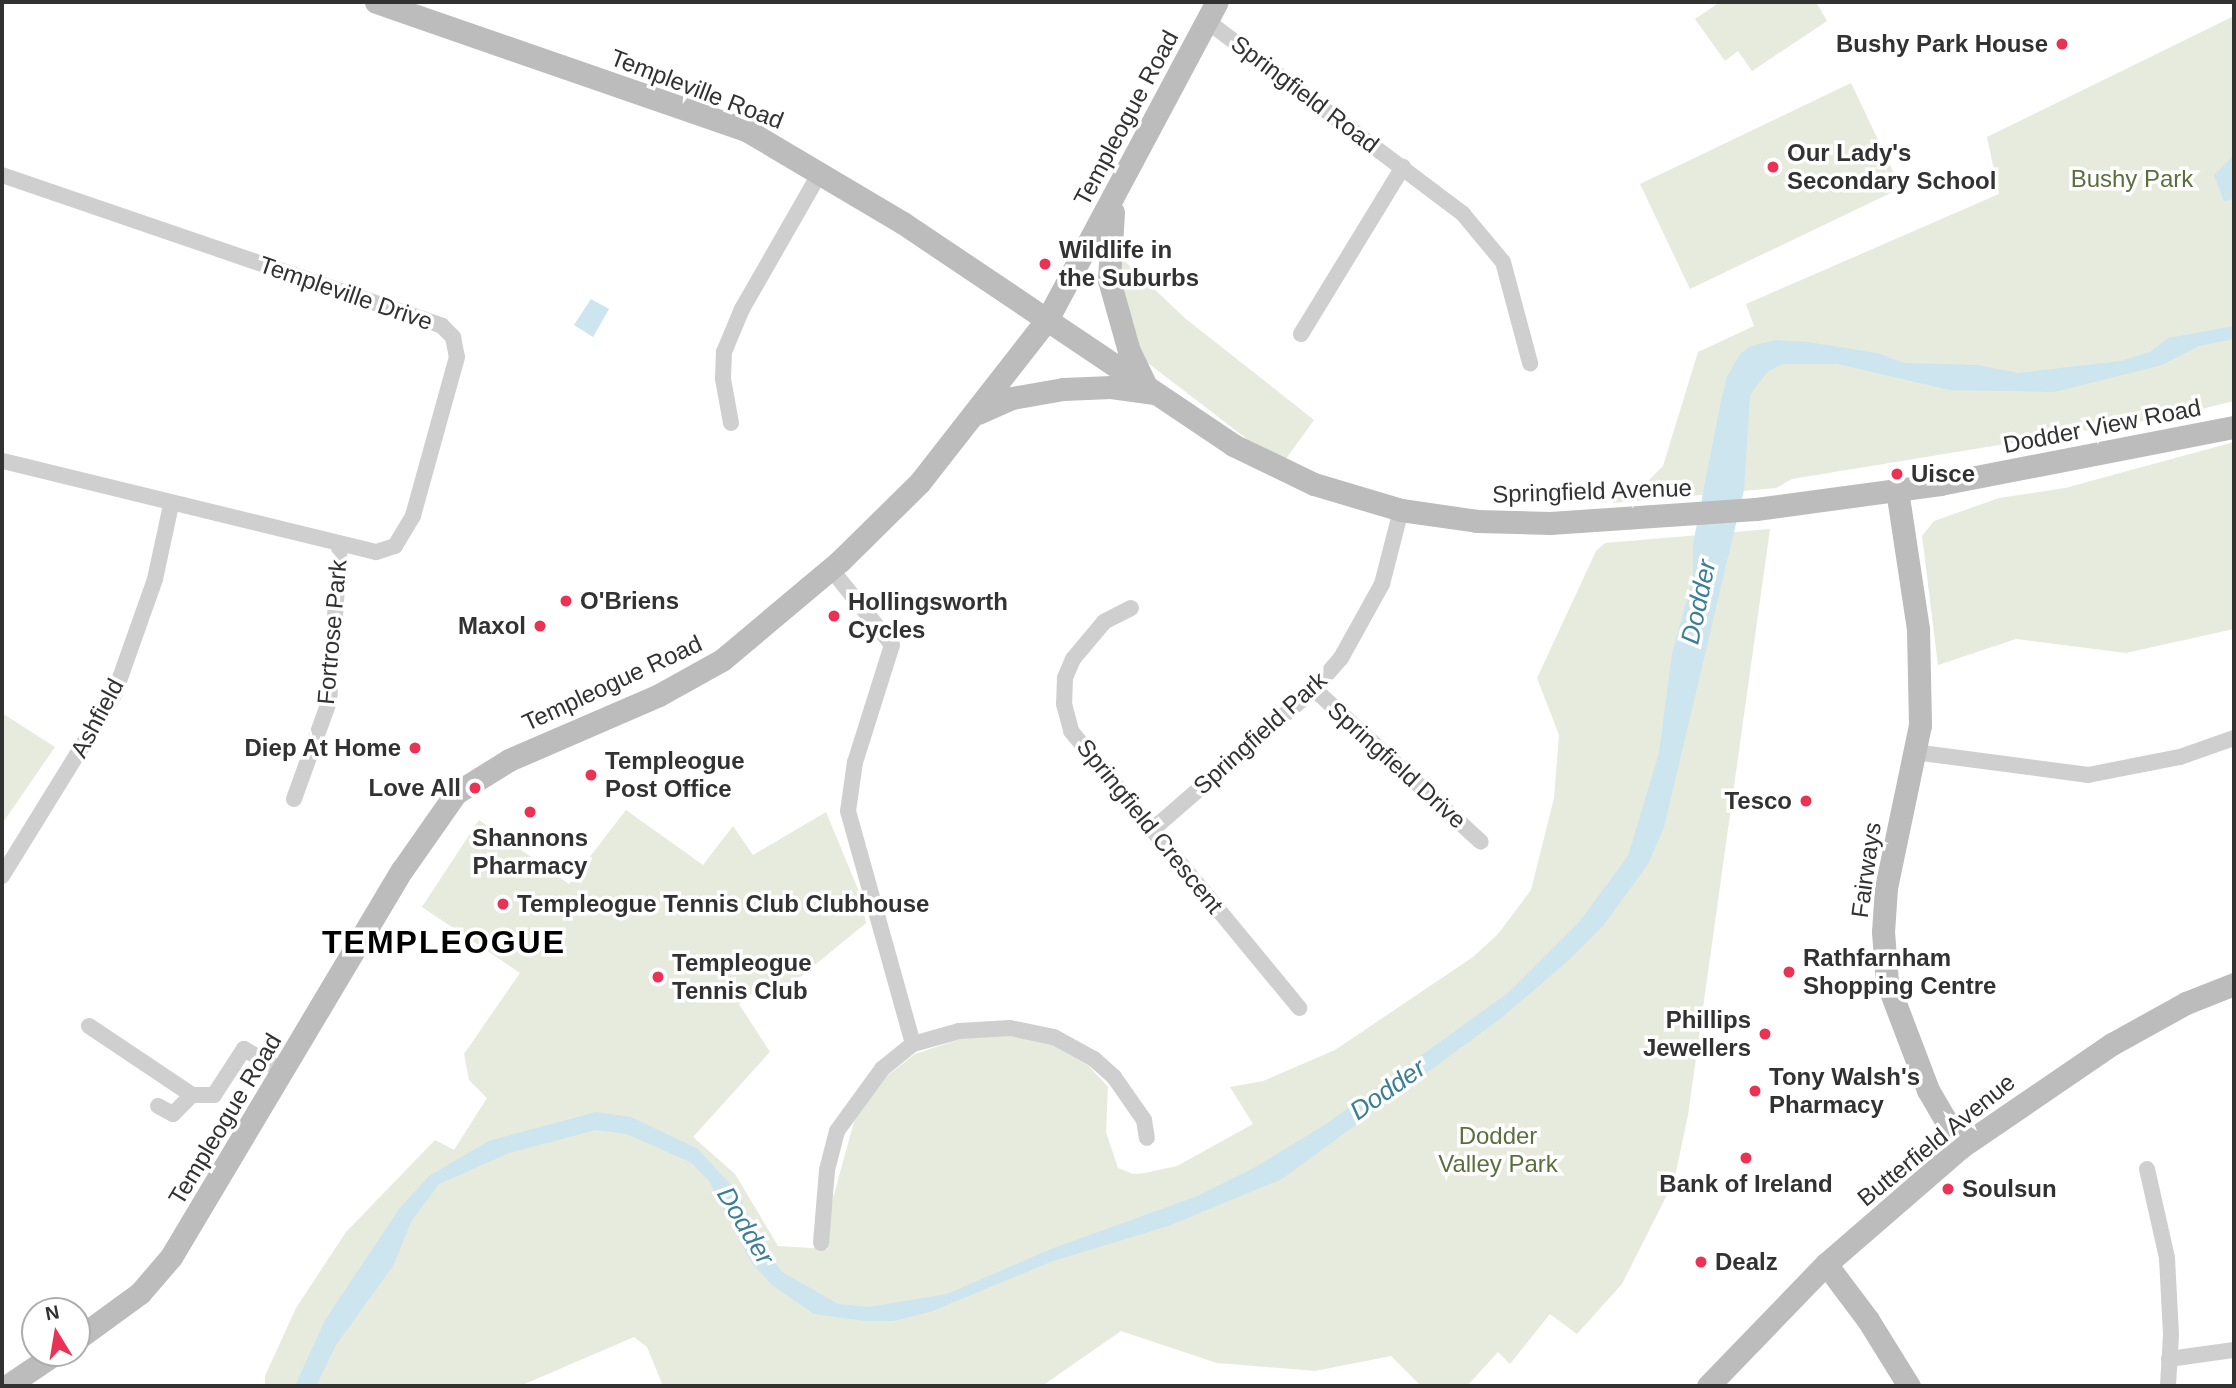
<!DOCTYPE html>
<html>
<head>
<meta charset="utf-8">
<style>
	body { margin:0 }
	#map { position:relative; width:2236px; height:1388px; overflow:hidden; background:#fff; font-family:Arial,sans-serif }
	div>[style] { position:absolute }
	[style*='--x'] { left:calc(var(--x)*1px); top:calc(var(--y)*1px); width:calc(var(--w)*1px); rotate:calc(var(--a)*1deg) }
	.green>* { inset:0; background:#e6ebdd }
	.water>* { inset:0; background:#cce5ee }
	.street>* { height:16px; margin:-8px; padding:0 8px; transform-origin:8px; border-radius:8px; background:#cfcfcf }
	.secondary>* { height:23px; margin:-11.5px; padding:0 11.5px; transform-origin:11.5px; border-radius:11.5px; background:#bcbcbc }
	.dots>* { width:19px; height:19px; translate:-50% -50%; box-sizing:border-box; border:4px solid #fff; border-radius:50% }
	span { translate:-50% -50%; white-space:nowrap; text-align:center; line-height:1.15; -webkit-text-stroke:7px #fff; paint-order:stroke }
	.poi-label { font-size:24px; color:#323232; font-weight:700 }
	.right { translate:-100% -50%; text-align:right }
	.left { translate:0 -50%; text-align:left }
	.street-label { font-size:24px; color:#323232 }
	.park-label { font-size:24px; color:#5a703c }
	.water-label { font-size:26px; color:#3b7e98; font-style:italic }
	.district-label { font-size:32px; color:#000; font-weight:700; letter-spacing:2px }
	.frame { position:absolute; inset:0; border:4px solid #323232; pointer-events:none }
	.north { position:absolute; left:21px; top:1297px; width:70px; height:70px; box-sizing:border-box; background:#fff; border:2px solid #adadad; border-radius:50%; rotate:349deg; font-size:19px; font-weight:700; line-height:28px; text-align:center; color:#323232 }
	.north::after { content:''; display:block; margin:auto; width:24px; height:32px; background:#eb3154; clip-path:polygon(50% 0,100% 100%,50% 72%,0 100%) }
</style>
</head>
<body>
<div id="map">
	<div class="green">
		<i style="clip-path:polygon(1720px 2px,1816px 2px,1827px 21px,1752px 71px,1738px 51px,1725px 61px,1695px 19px)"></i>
		<i style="clip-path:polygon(2234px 16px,2234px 401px,2169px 417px,1792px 479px,1776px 488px,1613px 503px,1615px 489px,1643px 486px,1663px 466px,1698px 352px,1754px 326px,1746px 304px,1999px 194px,1987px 137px)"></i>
		<i style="clip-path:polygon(1851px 83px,1901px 188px,1690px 289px,1640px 184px)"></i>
		<i style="clip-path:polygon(1114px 251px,1186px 319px,1314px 420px,1285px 460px,1247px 439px,1140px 357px,1131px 339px)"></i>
		<i style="clip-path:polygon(2234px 442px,2234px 629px,2126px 653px,2016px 639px,1938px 665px,1922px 536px,1934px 521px,1999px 498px,2065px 488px)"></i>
		<i style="clip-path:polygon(1770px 529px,1688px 1115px,1674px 1181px,1622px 1284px,1577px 1334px,1550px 1314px,1510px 1364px,1498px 1352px,1467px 1386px,1421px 1386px,1391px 1356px,1315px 1371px,1217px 1363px,1121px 1331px,1042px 1386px,663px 1386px,647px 1347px,634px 1337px,520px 1386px,265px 1386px,265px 1376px,296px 1308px,346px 1232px,435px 1140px,454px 1150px,487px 1098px,469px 1080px,464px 1054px,520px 973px,422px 907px,479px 820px,569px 884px,626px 810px,703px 865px,733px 826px,753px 855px,826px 812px,860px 894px,866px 923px,778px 995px,766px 982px,739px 1004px,770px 1052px,693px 1137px,735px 1174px,778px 1246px,828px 1249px,830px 1209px,855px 1118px,883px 1079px,915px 1054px,963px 1038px,1003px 1035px,1049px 1043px,1089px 1066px,1108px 1087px,1106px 1132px,1118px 1168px,1133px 1174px,1145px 1173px,1177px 1166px,1253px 1124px,1230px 1087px,1263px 1081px,1335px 1050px,1473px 957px,1498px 934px,1531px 890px,1554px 798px,1559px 735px,1537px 678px,1596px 551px,1605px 543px)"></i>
		<i style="clip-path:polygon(2px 713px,55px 747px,2px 824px)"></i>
	</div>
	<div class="water">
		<i style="clip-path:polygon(2234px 155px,2234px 199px,2224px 201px,2214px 175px)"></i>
		<i style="clip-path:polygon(591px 299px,609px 309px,593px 337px,574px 325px)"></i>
		<i style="clip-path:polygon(2234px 326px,2234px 339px,2199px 346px,2162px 365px,2054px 392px,1950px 390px,1838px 364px,1782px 364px,1767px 372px,1750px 395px,1744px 490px,1664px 827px,1648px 864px,1603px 926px,1569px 960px,1500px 1019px,1282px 1179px,1168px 1226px,1053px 1261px,930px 1312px,894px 1321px,865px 1321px,814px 1314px,772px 1285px,751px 1262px,709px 1181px,690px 1162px,627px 1134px,595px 1130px,509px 1153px,439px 1184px,412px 1220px,393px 1266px,336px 1345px,316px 1386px,295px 1386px,325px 1320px,399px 1209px,429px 1176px,489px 1141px,596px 1112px,631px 1117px,698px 1149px,740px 1195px,753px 1232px,782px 1272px,838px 1304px,869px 1307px,947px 1294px,1051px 1249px,1195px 1197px,1254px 1168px,1326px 1124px,1508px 993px,1579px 922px,1628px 856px,1659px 753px,1672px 654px,1693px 577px,1693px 544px,1721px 401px,1727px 377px,1740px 354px,1751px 346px,1776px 340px,1808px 342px,1877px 353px,1904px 363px,1977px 365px,2018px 373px,2121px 361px,2150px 352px,2168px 338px)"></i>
	</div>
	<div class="street">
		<i style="--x:1207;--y:21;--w:321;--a:37"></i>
		<i style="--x:1463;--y:214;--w:62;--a:50.2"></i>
		<i style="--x:1503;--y:262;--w:105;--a:75"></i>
		<i style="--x:2;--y:175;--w:465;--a:18.9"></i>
		<i style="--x:442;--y:326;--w:16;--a:45"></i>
		<i style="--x:453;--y:337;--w:20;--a:79"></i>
		<i style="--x:457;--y:357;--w:165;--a:105.5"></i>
		<i style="--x:413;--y:516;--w:35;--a:121"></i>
		<i style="--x:395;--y:546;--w:20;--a:162"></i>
		<i style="--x:376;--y:552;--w:385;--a:-166.3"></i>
		<i style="--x:1301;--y:334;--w:196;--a:-58.6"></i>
		<i style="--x:731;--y:423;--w:45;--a:-100.3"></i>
		<i style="--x:723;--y:379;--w:27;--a:-88"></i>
		<i style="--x:724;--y:352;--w:47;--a:-67.3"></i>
		<i style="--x:742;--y:309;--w:159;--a:-60.2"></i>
		<i style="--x:831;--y:569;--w:97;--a:51.2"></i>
		<i style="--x:892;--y:645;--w:123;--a:107.5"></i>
		<i style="--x:855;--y:762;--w:49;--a:98.1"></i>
		<i style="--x:848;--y:811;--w:242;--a:74.4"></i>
		<i style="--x:1131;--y:608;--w:30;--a:153"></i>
		<i style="--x:1104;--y:622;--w:48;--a:130"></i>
		<i style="--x:1073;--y:659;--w:21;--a:113"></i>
		<i style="--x:1065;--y:678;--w:26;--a:92"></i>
		<i style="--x:1064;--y:704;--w:28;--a:75"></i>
		<i style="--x:1071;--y:731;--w:359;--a:50.5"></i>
		<i style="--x:1314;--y:689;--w:226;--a:42.5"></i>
		<i style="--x:1914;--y:752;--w:176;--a:7.5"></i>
		<i style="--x:2088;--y:775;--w:94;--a:-11.1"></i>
		<i style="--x:2180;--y:757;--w:57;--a:-19.4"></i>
		<i style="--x:294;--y:799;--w:103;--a:-70.2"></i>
		<i style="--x:329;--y:702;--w:158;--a:-86"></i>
		<i style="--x:1152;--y:830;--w:215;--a:-41"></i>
		<i style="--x:1314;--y:689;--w:41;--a:-48.9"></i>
		<i style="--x:1341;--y:658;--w:85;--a:-61"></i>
		<i style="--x:1382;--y:584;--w:76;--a:-75.6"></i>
		<i style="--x:2;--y:876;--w:213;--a:-58.3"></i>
		<i style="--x:114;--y:695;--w:123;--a:-70.5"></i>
		<i style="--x:155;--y:579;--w:76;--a:-77.8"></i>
		<i style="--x:89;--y:1026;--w:124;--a:33.8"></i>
		<i style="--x:192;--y:1095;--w:22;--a:0"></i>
		<i style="--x:214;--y:1095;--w:55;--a:-56.9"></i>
		<i style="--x:244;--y:1049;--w:46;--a:29.9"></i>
		<i style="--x:158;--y:1106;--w:17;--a:28"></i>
		<i style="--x:173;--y:1114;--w:27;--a:-45"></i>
		<i style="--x:2147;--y:1169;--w:91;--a:77.3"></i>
		<i style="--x:2167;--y:1258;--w:77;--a:87"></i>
		<i style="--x:2171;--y:1335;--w:51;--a:93.4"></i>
		<i style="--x:821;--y:1243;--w:73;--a:-85.3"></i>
		<i style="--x:827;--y:1170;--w:40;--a:-75.6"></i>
		<i style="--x:837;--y:1131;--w:77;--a:-54"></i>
		<i style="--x:882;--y:1069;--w:40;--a:-39"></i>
		<i style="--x:913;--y:1044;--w:48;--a:-15.8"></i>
		<i style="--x:959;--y:1031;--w:51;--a:-3.4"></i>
		<i style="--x:1010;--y:1028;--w:45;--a:11.6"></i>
		<i style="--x:1054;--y:1037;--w:46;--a:28.8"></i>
		<i style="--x:1094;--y:1059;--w:27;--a:42"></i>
		<i style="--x:1114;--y:1077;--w:52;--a:55.1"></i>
		<i style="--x:1144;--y:1120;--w:18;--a:81"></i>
		<i style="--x:2169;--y:1359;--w:66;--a:-7.9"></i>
	</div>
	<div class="secondary">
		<i style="--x:376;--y:2;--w:394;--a:19.1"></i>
		<i style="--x:748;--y:131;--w:180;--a:30.7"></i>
		<i style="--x:903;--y:223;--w:398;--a:33.9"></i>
		<i style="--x:1233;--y:445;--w:90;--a:25.7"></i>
		<i style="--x:1314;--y:484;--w:91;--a:16.6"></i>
		<i style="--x:1401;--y:510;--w:77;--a:8.2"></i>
		<i style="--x:1477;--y:521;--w:73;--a:1.6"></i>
		<i style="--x:1550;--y:523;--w:206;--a:-3.9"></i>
		<i style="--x:1756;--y:509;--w:186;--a:-7.7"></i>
		<i style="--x:1940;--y:484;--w:299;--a:-11"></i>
		<i style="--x:1113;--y:212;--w:68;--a:93.4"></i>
		<i style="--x:1109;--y:280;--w:74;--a:74.3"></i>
		<i style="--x:1129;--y:351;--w:37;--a:64"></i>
		<i style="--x:978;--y:413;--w:37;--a:-24"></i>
		<i style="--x:1012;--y:398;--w:52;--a:-10"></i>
		<i style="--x:1063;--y:389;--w:48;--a:-2.4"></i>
		<i style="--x:1111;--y:387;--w:42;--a:8.1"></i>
		<i style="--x:1897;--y:490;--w:141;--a:81.4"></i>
		<i style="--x:1918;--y:629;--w:96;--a:88.8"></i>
		<i style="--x:1920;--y:725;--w:167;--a:101.8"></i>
		<i style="--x:1886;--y:888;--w:44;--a:93.9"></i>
		<i style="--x:1883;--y:932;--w:50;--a:85.4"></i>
		<i style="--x:1887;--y:982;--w:116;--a:69.2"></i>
		<i style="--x:1928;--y:1090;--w:66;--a:59.9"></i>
		<i style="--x:1826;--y:1264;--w:70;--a:53.1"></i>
		<i style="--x:1868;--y:1320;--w:78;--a:58.2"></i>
		<i style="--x:77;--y:1339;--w:78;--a:-36.1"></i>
		<i style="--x:140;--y:1293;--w:48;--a:-49.3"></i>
		<i style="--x:171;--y:1257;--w:451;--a:-59.2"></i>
		<i style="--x:402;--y:870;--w:94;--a:-55"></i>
		<i style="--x:456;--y:793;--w:62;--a:-31.9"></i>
		<i style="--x:509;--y:760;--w:163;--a:-23.4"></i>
		<i style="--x:659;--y:695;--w:72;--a:-29.1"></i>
		<i style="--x:722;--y:660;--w:154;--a:-40"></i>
		<i style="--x:840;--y:561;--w:112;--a:-44.6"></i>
		<i style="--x:920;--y:482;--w:208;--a:-52"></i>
		<i style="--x:1048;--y:318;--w:358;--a:-61.9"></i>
		<i style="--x:7;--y:1386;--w:59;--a:-34"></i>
		<i style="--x:1708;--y:1386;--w:170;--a:-46"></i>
		<i style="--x:1826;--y:1264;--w:179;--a:-40.9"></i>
		<i style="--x:1961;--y:1147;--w:183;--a:-34.3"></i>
		<i style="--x:2112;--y:1044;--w:85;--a:-29"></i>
		<i style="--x:2186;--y:1003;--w:52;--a:-21.6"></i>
	</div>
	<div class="dots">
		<i style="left:2062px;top:44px;background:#eb3154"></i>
		<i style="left:1773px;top:167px;background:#eb3154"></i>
		<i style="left:1045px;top:264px;background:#eb3154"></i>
		<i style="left:1897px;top:474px;background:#eb3154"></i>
		<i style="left:566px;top:601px;background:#eb3154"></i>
		<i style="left:834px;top:616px;background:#eb3154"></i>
		<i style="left:540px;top:626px;background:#eb3154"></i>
		<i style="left:415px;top:748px;background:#eb3154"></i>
		<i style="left:591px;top:775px;background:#eb3154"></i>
		<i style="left:475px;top:788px;background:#eb3154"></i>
		<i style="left:1806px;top:801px;background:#eb3154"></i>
		<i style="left:530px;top:812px;background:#eb3154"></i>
		<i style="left:503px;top:904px;background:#eb3154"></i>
		<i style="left:1789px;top:972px;background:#eb3154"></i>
		<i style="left:658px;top:977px;background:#eb3154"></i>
		<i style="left:1765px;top:1034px;background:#eb3154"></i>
		<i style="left:1755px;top:1091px;background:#eb3154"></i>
		<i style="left:1746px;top:1158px;background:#eb3154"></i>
		<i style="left:1948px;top:1189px;background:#eb3154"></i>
		<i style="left:1701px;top:1262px;background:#eb3154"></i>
	</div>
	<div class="poi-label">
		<span class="right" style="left:2048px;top:44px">Bushy Park House</span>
		<span class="left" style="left:1787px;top:167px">Our Lady's<br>Secondary School</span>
		<span class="left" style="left:1059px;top:264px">Wildlife in<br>the Suburbs</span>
		<span class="left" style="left:1911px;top:474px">Uisce</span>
		<span class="left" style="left:580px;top:601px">O'Briens</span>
		<span class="left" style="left:848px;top:616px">Hollingsworth<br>Cycles</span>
		<span class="right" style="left:526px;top:626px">Maxol</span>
		<span class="right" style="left:401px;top:748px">Diep At Home</span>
		<span class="left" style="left:605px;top:775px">Templeogue<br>Post Office</span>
		<span class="right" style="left:461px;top:788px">Love All</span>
		<span class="right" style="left:1792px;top:801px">Tesco</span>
		<span style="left:530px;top:852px">Shannons<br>Pharmacy</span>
		<span class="left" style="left:517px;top:904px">Templeogue Tennis Club Clubhouse</span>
		<span class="left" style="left:1803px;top:972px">Rathfarnham<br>Shopping Centre</span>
		<span class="left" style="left:672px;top:977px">Templeogue<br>Tennis Club</span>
		<span class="right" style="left:1751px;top:1034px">Phillips<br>Jewellers</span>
		<span class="left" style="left:1769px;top:1091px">Tony Walsh's<br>Pharmacy</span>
		<span style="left:1746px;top:1184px">Bank of Ireland</span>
		<span class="left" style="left:1962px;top:1189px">Soulsun</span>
		<span class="left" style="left:1715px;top:1262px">Dealz</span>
	</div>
	<div class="street-label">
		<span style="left:697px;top:89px;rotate:21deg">Templeville Road</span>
		<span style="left:1305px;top:94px;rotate:37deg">Springfield Road</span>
		<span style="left:1126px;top:118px;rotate:-62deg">Templeogue Road</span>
		<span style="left:346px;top:293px;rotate:19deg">Templeville Drive</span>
		<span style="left:2102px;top:426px;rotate:-11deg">Dodder View Road</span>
		<span style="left:1592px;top:491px;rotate:-2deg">Springfield Avenue</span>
		<span style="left:332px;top:632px;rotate:-85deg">Fortrose Park</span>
		<span style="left:612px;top:683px;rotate:-25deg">Templeogue Road</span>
		<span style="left:97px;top:718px;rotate:-62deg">Ashfield</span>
		<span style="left:1260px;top:733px;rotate:-42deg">Springfield Park</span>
		<span style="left:1397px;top:765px;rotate:42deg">Springfield Drive</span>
		<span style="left:1150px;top:826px;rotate:51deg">Springfield Crescent</span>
		<span style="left:1866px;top:870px;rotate:-82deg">Fairways</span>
		<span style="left:225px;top:1119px;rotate:-59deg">Templeogue Road</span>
		<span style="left:1936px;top:1140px;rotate:-39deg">Butterfield Avenue</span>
	</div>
	<div class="park-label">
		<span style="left:2132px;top:179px">Bushy Park</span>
		<span style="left:1498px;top:1150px">Dodder<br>Valley Park</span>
	</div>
	<div class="water-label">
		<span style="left:1699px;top:602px;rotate:-78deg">Dodder</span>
		<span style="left:1388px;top:1090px;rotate:-35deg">Dodder</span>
		<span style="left:745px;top:1226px;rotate:59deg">Dodder</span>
	</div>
	<div class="district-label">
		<span style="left:444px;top:942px">TEMPLEOGUE</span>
	</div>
	<div class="frame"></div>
	<div class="north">N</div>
</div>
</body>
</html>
